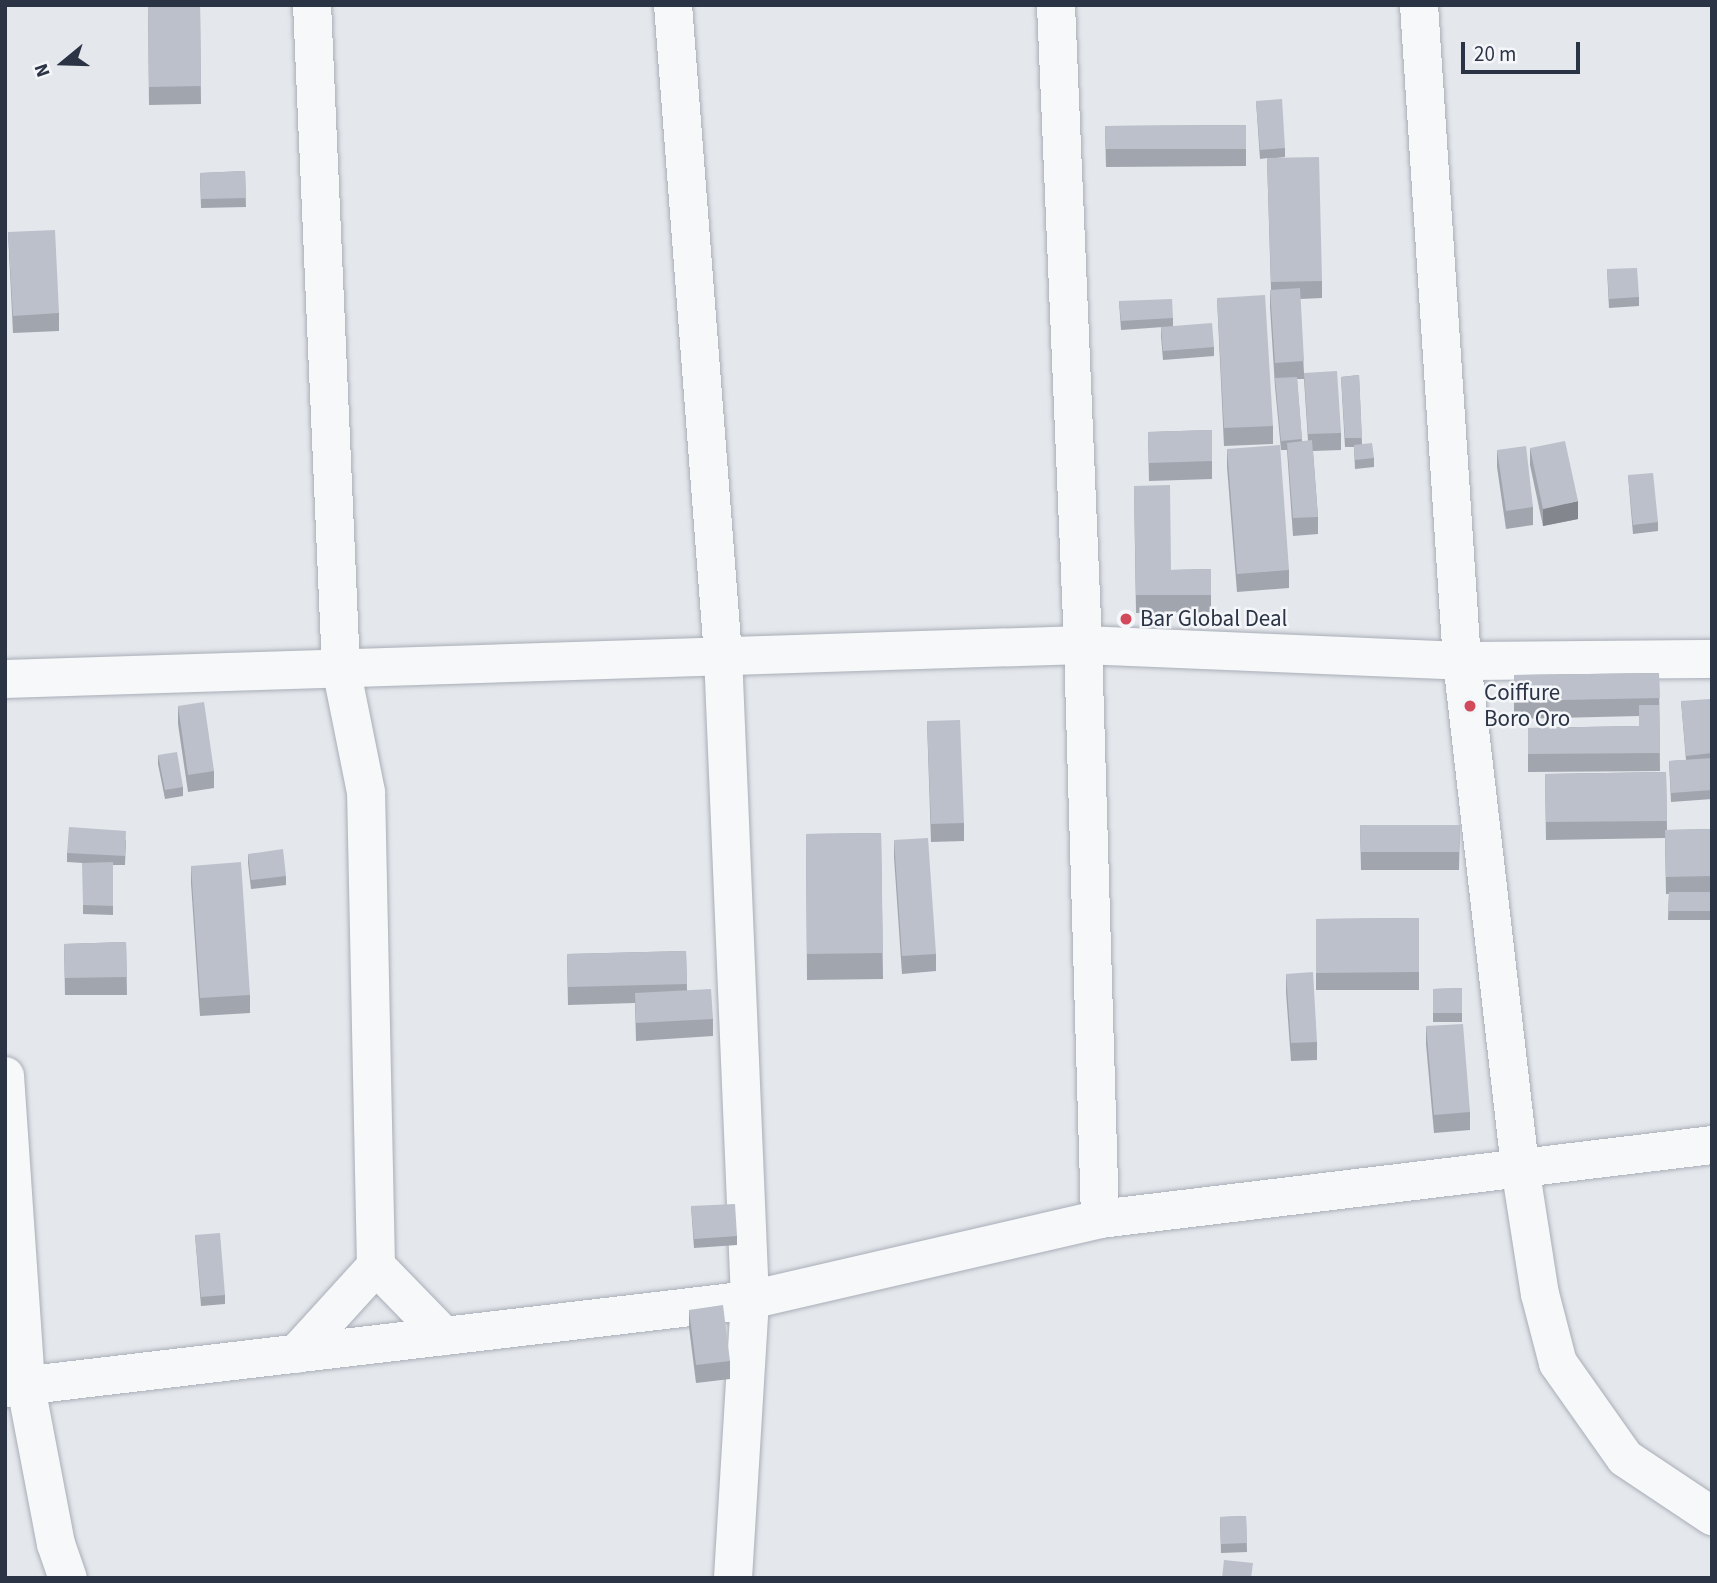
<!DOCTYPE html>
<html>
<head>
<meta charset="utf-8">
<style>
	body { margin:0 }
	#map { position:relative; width:1717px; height:1583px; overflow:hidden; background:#e4e7ec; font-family:"Source Sans 3",sans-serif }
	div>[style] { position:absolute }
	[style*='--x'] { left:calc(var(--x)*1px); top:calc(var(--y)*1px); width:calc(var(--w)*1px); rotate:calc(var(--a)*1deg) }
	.roads { filter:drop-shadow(0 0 2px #a9aeb7) drop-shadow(0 0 2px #a9aeb7) }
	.minor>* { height:38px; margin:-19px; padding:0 19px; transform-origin:19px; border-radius:19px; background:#f7f8fa }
	.wall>* { inset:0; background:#a1a5ae }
	.shaded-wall>* { inset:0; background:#83868d }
	.building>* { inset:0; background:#bbc0ca }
	.dots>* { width:19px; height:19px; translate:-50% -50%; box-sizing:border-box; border:4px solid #f4f6f9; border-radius:50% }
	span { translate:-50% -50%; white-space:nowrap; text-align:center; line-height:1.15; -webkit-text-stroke:5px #f4f6f9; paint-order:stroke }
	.poi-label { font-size:23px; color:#2b3445 }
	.left { translate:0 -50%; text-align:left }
	.frame { position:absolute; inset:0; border:7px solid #2b3445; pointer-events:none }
	.north { position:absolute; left:28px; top:28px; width:70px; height:70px; -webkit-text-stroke:5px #f4f6f9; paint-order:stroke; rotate:251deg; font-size:19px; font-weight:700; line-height:28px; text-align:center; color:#2b3445 }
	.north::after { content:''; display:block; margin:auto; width:24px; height:32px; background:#2b3445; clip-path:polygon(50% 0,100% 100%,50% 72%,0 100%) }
	.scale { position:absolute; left:1461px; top:42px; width:119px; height:32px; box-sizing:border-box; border:4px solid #2b3445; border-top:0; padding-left:9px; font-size:21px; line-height:24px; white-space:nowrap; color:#2b3445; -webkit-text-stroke:5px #f4f6f9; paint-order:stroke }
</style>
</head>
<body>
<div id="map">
	<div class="roads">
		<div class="minor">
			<i style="--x:673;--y:5;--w:652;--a:85.6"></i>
			<i style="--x:723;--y:655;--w:646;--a:87.6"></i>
			<i style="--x:750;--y:1300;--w:279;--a:93.5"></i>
			<i style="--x:1056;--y:5;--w:641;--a:87.58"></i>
			<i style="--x:1083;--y:645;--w:574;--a:88.3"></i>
			<i style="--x:1712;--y:659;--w:250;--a:179.5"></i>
			<i style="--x:1462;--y:661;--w:509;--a:83.46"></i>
			<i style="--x:1520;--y:1167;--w:129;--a:81.1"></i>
			<i style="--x:1540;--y:1294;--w:71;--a:75.4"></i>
			<i style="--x:1558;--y:1363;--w:116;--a:54.8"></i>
			<i style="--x:1625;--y:1458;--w:105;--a:33.7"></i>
			<i style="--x:5;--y:679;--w:1079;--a:-1.81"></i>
			<i style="--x:1083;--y:645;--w:379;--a:2.4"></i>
			<i style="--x:1462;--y:661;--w:657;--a:-93.75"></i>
			<i style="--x:5;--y:1076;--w:312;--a:86.1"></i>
			<i style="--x:26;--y:1387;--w:160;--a:79.2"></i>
			<i style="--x:56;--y:1544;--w:36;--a:71"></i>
			<i style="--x:376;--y:1266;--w:98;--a:45.8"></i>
			<i style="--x:296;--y:1354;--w:119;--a:-47.7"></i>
			<i style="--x:376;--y:1266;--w:474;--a:-91.2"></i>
			<i style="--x:366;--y:792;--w:126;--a:-101.4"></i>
			<i style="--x:341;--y:668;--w:664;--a:-92.5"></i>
			<i style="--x:5;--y:1388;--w:750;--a:-6.74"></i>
			<i style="--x:750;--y:1300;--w:359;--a:-13"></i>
			<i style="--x:1100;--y:1219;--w:616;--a:-6.89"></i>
		</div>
	</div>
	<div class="wall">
		<i style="clip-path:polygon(148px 5px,200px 5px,201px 104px,149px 105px)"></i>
		<i style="clip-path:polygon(evenodd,1256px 101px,1285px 148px,1285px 157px,1277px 158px,1322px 281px,1322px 298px,1300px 299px,1304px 373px,1341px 433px,1341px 450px,1313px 451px,1318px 517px,1318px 534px,1293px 536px,1287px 450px,1281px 450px,1275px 387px,1270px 307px,1270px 290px,1271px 290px,1267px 158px,1260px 159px,1256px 101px,1297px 379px,1304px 379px,1308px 441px,1302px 441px,1297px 379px)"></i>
		<i style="clip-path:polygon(1246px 125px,1246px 166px,1106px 167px,1105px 126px)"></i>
		<i style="clip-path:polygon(245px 171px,246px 207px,201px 208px,200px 173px)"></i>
		<i style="clip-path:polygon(8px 232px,59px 313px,59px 331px,13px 333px)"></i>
		<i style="clip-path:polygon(1607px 269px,1639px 297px,1639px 306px,1609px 308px)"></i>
		<i style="clip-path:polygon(1217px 298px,1273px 426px,1273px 444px,1224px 446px)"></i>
		<i style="clip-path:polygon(1119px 301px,1173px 318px,1173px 326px,1214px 347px,1214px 356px,1163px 360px,1161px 336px,1161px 327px,1163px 327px,1121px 330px)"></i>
		<i style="clip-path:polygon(1710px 332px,1712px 332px,1712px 355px,1710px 355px)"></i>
		<i style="clip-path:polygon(1359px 375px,1362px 444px,1374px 458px,1374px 467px,1355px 469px,1354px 447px,1345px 447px,1341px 377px)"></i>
		<i style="clip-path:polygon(1212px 430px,1212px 479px,1149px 481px,1148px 432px)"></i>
		<i style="clip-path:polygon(1530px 448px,1578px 519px,1543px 526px,1530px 465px)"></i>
		<i style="clip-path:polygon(1227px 449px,1289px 570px,1289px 588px,1237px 592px,1227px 467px)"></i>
		<i style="clip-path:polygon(1497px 450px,1533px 507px,1533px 525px,1506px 529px,1497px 467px)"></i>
		<i style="clip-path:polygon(1628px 475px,1658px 522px,1658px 531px,1633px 534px)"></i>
		<i style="clip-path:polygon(1134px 486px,1171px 570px,1211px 569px,1211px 612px,1136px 613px)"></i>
		<i style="clip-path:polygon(1659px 673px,1660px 771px,1528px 772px,1528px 728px,1639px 726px,1639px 716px,1514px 719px,1514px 675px)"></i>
		<i style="clip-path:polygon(1681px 701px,1712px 716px,1712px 799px,1671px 802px,1669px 761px,1686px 760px)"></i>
		<i style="clip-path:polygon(178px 706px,214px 771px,214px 788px,188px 792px,178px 724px)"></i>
		<i style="clip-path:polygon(927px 721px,964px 823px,964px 841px,931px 842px)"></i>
		<i style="clip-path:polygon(158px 755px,183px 787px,183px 796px,165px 799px,158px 764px)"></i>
		<i style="clip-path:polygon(1666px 772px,1667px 830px,1712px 829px,1712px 920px,1668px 920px,1669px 894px,1666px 894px,1665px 838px,1546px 840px,1545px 774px)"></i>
		<i style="clip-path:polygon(1360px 825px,1460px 825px,1459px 870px,1361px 870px)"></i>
		<i style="clip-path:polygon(881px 833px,883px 979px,807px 980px,806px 834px)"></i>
		<i style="clip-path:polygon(126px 840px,125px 865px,113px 865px,113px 915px,83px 914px,83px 863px,67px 862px,67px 853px)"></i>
		<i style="clip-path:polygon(894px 840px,936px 954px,936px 971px,902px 974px,894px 857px)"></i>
		<i style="clip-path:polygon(248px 854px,286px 876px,286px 885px,251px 889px,248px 863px)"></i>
		<i style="clip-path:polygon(191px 866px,250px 995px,250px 1013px,200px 1016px,191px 883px)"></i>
		<i style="clip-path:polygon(1419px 918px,1419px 990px,1316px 990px,1316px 919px)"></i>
		<i style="clip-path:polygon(126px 942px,127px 995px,65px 995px,64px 944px)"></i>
		<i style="clip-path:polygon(686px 951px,687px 990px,713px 1019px,713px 1036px,636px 1041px,635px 1003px,568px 1005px,567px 954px)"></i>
		<i style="clip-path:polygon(1286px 974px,1317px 1042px,1317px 1060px,1291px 1061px,1286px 992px)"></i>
		<i style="clip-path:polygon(1462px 988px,1462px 1022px,1433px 1022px,1433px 989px)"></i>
		<i style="clip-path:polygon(1426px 1026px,1470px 1112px,1470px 1130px,1434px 1133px,1426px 1044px)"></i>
		<i style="clip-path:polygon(691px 1206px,737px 1236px,737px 1245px,694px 1248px)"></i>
		<i style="clip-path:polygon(195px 1235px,225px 1295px,225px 1304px,201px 1306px)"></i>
		<i style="clip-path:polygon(689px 1310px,730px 1361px,730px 1379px,696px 1383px,689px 1327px)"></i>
		<i style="clip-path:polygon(1246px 1516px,1247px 1552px,1221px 1553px,1220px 1517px)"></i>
	</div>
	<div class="shaded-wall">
		<i style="clip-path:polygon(1578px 501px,1578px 519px,1543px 526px,1543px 509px)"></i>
	</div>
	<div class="building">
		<i style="clip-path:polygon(148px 5px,200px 5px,201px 86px,149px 87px)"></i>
		<i style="clip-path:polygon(1282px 99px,1285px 148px,1260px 150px,1256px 101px)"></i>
		<i style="clip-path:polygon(1246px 125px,1246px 149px,1106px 149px,1105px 126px)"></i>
		<i style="clip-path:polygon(1319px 157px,1322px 281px,1271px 282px,1267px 158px)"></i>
		<i style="clip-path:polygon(245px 171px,246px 198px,201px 199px,200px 173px)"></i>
		<i style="clip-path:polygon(55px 230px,59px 313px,13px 316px,8px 232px)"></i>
		<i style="clip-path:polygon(1637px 268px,1639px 297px,1609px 299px,1607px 269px)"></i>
		<i style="clip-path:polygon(1300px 288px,1304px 361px,1275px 363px,1270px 290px)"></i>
		<i style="clip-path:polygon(1265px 295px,1273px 426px,1224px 428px,1217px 298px)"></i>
		<i style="clip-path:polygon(1172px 299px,1173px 318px,1121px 321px,1119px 301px)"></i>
		<i style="clip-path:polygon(1212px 323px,1214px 347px,1163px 351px,1161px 327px)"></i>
		<i style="clip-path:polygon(1710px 332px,1712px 332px,1712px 346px,1710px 346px)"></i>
		<i style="clip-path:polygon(1337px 371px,1341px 433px,1308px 434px,1304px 373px)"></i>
		<i style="clip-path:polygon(1359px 375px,1362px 438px,1345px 438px,1341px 377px)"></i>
		<i style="clip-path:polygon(1297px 377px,1302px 439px,1281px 441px,1275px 378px)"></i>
		<i style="clip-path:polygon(1212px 430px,1212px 461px,1149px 463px,1148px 432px)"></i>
		<i style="clip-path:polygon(1312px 440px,1318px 517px,1293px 518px,1287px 443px)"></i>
		<i style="clip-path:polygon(1565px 441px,1578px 501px,1543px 509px,1530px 448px)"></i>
		<i style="clip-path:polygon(1372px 443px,1374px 458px,1355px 460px,1354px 445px)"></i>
		<i style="clip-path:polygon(1280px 445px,1289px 570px,1237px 574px,1227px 449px)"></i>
		<i style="clip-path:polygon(1526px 446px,1533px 507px,1506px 511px,1497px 450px)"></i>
		<i style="clip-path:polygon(1653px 473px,1658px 522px,1633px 525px,1628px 475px)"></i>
		<i style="clip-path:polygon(1170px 485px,1171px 570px,1211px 569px,1211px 595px,1136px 595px,1134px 486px)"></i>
		<i style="clip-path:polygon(1659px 673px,1660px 698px,1514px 701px,1514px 675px)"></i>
		<i style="clip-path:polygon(1710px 699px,1712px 716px,1712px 753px,1686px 756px,1681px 701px)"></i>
		<i style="clip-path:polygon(204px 702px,214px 771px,188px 775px,178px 706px)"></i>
		<i style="clip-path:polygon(1639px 705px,1659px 705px,1660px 753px,1528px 754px,1528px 728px,1639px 726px)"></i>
		<i style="clip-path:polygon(960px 720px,964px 823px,931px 824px,927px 721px)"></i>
		<i style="clip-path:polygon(177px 752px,183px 787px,165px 790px,158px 755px)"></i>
		<i style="clip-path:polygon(1712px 758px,1712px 790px,1671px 793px,1669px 761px)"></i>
		<i style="clip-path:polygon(1666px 772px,1667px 821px,1546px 822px,1545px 774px)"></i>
		<i style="clip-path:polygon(1360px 825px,1460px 825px,1459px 852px,1361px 852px)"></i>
		<i style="clip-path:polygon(69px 827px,126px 831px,125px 856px,67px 853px)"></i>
		<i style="clip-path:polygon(1712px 829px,1712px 876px,1666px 877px,1665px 830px)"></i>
		<i style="clip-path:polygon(881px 833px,883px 953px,807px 954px,806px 834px)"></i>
		<i style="clip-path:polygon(928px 838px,936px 954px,902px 956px,894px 840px)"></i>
		<i style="clip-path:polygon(283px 849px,286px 876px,251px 880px,248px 854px)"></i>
		<i style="clip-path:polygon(113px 862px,113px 906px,83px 905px,82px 863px)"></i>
		<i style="clip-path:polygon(241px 862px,250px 995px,200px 998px,191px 866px)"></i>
		<i style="clip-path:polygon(1669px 892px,1712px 892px,1712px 911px,1668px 911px)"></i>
		<i style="clip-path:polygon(1419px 918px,1419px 972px,1316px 973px,1316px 919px)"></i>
		<i style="clip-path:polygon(126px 942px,127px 977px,65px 978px,64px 944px)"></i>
		<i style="clip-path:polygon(686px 951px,687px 984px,568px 987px,567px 954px)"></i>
		<i style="clip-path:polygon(1313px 972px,1317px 1042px,1291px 1043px,1286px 974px)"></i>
		<i style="clip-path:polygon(1462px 988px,1462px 1013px,1433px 1013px,1433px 989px)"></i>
		<i style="clip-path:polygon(711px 989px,713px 1019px,636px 1023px,635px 993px)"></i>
		<i style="clip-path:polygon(1463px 1024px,1470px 1112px,1434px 1115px,1426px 1026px)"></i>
		<i style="clip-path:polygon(735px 1204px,737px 1236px,694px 1239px,691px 1206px)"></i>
		<i style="clip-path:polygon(220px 1233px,225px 1295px,201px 1297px,195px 1235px)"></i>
		<i style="clip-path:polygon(723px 1305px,730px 1361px,696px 1365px,689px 1310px)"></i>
		<i style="clip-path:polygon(1246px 1516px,1247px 1543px,1221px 1544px,1220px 1517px)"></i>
		<i style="clip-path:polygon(1224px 1560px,1253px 1563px,1251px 1578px,1222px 1578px)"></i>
	</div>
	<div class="dots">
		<i style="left:1126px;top:619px;background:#d1495b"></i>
		<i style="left:1470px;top:706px;background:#d1495b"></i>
	</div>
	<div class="poi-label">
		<span class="left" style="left:1140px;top:619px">Bar Global Deal</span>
		<span class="left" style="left:1484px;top:706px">Coiffure<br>Boro Oro</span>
	</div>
	<div class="frame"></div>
	<div class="north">N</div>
	<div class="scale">20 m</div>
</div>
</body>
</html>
